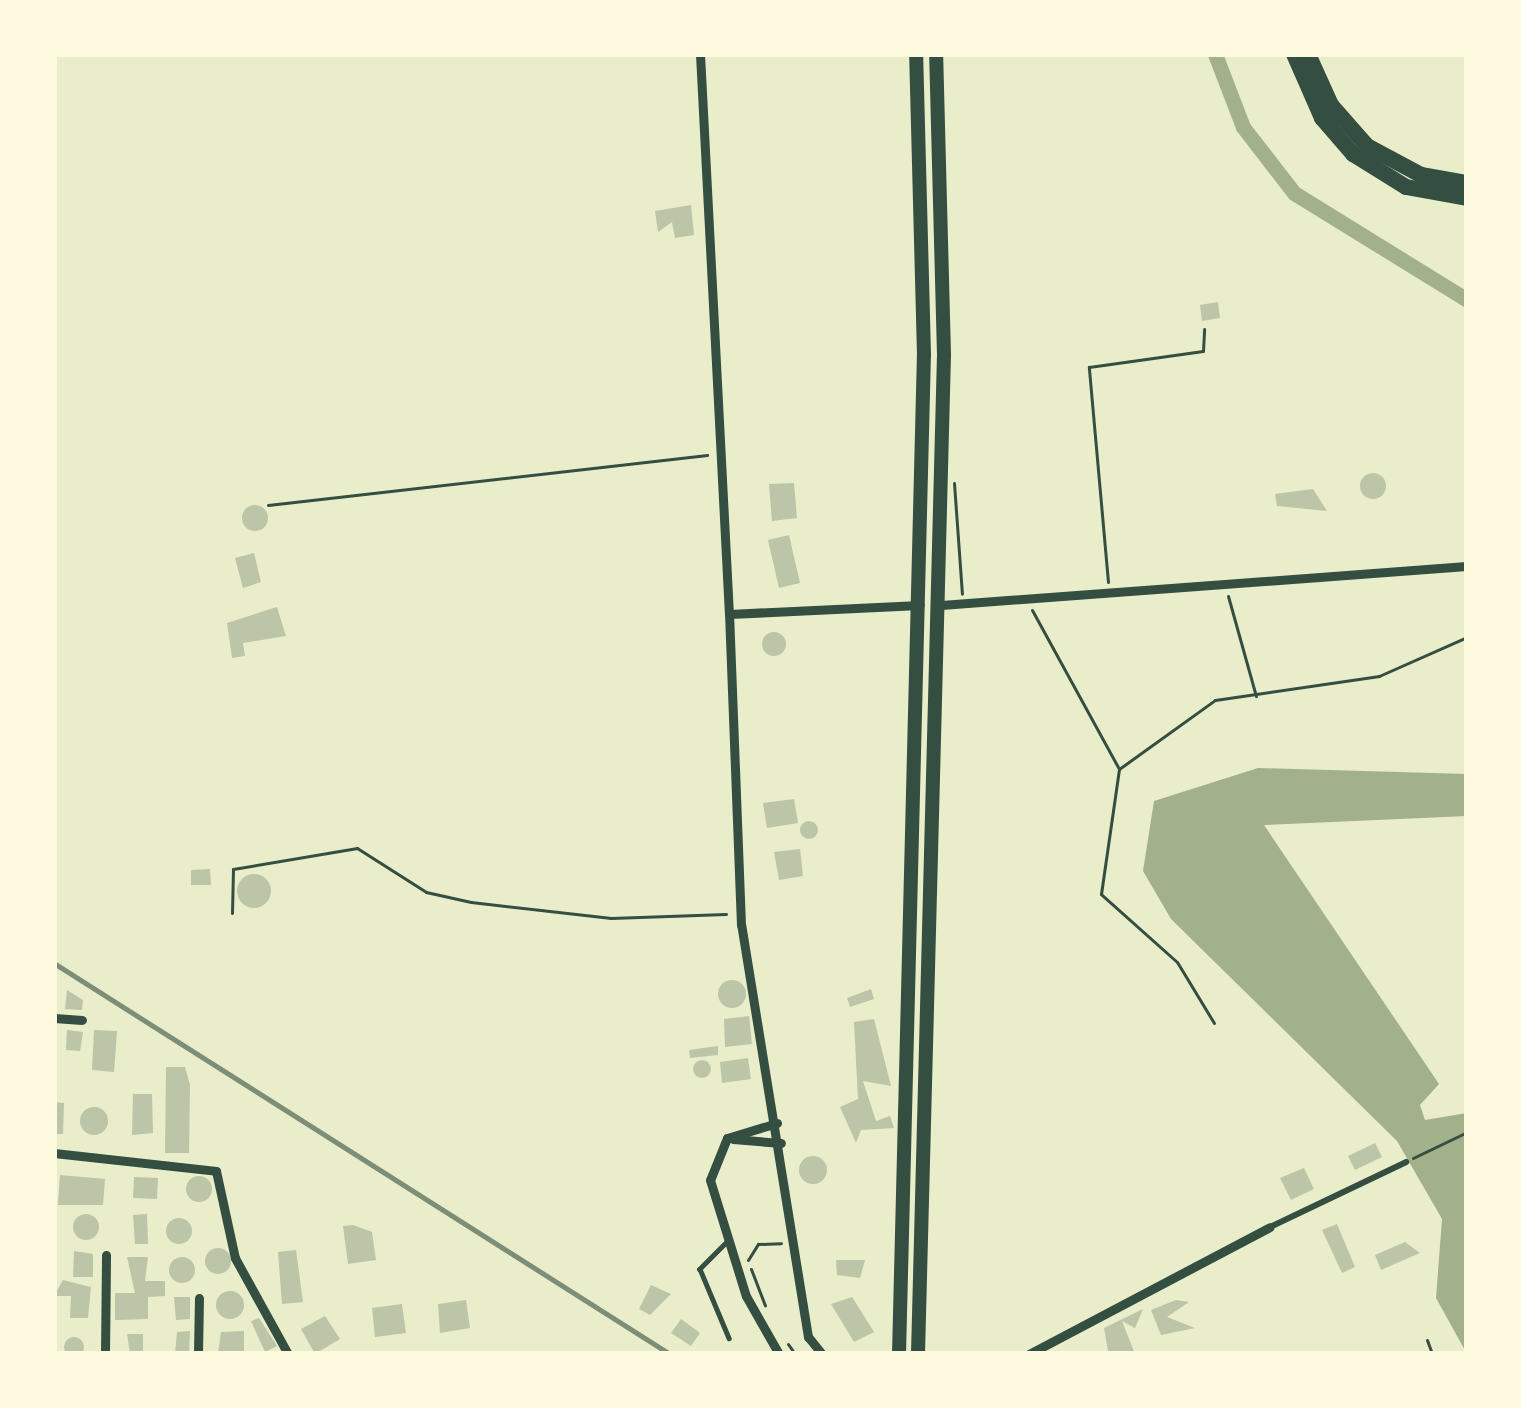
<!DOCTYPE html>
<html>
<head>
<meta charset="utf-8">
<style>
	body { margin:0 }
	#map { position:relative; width:1521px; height:1408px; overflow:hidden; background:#e9edc9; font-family:"DM Sans",sans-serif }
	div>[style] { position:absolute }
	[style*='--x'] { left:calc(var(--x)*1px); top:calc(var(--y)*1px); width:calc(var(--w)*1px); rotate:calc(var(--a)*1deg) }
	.water>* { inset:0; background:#a3b18a }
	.canal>* { height:15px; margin:-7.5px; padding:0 7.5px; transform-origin:7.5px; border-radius:7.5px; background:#a3b18a }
	.building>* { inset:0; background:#bcc5a7 }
	.round { border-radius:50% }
	.path>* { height:3px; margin:-1.5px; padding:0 1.5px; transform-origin:1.5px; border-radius:1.5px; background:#344e41 }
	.service>* { height:4.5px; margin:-2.25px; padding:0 2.25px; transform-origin:2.25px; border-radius:2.25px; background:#344e41 }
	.pedestrian>* { height:6px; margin:-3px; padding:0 3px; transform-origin:3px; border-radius:3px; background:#344e41 }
	.minor>* { height:9px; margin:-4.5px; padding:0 4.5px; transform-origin:4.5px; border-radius:4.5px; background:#344e41 }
	.primary>* { height:14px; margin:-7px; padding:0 7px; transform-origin:7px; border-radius:7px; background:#344e41 }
	.motorway>* { height:16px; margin:-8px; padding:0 8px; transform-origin:8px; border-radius:8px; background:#344e41 }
	.rail>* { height:4.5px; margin:-2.25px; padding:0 2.25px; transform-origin:2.25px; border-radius:2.25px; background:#7c8e77 }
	span { translate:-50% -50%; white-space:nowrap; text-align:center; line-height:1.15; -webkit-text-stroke:10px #fefae0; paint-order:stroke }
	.frame { position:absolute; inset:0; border:57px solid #fefae0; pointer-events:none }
</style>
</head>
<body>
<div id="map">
	<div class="water">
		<i style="clip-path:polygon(1258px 768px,1467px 774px,1467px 816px,1264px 825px,1439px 1084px,1420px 1105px,1425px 1120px,1467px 1113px,1467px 1354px,1436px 1298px,1442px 1219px,1397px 1141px,1171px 919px,1143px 871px,1154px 801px)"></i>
	</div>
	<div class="canal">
		<i style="--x:1215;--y:54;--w:78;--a:69"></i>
		<i style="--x:1243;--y:127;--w:83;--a:52.3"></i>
		<i style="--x:1294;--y:193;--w:203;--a:31.7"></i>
	</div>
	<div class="building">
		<i style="clip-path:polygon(691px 205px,694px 235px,675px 238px,672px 222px,658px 232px,655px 211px)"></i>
		<i style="clip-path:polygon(1218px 302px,1220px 318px,1202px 321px,1200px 305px)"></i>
		<i class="round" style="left:1360px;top:473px;width:26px;height:26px"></i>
		<i style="clip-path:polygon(794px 483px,797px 518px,772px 521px,769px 484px)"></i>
		<i style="clip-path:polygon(1313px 489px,1327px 511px,1277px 506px,1275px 494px)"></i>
		<i class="round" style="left:242px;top:505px;width:26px;height:26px"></i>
		<i style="clip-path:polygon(789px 535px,800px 583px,779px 588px,768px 540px)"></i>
		<i style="clip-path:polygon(254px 553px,261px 582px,243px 588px,235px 558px)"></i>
		<i style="clip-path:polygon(277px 607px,286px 636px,243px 643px,245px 656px,232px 658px,227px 623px)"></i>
		<i class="round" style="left:762px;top:632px;width:24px;height:24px"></i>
		<i style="clip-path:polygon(794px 799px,798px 823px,767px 828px,763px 803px)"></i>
		<i class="round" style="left:800px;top:821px;width:18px;height:18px"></i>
		<i style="clip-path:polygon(800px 849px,803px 876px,779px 880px,774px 852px)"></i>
		<i style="clip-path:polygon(210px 869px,211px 885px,191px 885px,191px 870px)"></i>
		<i class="round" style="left:237px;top:874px;width:34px;height:34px"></i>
		<i class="round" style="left:718px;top:980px;width:28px;height:28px"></i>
		<i style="clip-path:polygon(871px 989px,874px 999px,850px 1007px,847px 998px)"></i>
		<i style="clip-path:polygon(67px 990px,83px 1000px,82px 1010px,65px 1009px)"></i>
		<i style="clip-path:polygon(749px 1016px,752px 1044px,725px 1047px,724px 1019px)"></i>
		<i style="clip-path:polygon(874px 1019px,891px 1086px,863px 1081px,876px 1121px,890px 1116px,894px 1128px,861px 1130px,856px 1143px,840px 1107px,858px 1099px,854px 1022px)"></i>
		<i style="clip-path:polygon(67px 1030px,83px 1032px,80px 1051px,66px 1050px)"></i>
		<i style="clip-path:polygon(94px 1030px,117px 1031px,114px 1072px,92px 1070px)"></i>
		<i style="clip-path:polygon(718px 1046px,718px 1055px,690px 1058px,689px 1050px)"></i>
		<i style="clip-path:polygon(748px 1058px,751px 1079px,722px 1083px,720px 1062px)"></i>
		<i class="round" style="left:693px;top:1060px;width:18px;height:18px"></i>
		<i style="clip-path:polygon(166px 1067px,185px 1067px,190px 1085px,189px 1153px,165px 1153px)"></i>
		<i style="clip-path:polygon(133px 1094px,152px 1094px,153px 1133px,132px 1135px)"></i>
		<i style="clip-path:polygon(54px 1102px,64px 1103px,63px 1134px,54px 1134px)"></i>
		<i class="round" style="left:80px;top:1107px;width:28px;height:28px"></i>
		<i style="clip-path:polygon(1375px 1143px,1382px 1157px,1355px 1170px,1348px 1156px)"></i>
		<i class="round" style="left:799px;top:1156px;width:28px;height:28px"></i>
		<i style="clip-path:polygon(1304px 1168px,1314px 1189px,1291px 1200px,1280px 1178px)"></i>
		<i style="clip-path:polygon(60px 1175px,105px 1179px,103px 1205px,58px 1205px)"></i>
		<i class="round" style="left:186px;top:1176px;width:26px;height:26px"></i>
		<i style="clip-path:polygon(134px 1177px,158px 1178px,157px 1199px,133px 1198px)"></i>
		<i style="clip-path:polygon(147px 1214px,148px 1244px,135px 1244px,133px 1215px)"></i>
		<i class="round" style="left:73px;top:1214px;width:26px;height:26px"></i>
		<i class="round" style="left:166px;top:1218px;width:26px;height:26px"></i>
		<i style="clip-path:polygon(1337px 1224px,1355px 1267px,1342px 1273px,1322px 1230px)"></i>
		<i style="clip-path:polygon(353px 1225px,372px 1232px,376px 1260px,348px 1264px,343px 1226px)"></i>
		<i style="clip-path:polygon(1405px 1242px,1420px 1253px,1381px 1270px,1375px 1255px)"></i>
		<i class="round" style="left:205px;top:1248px;width:26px;height:26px"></i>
		<i style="clip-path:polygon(296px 1250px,303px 1302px,282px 1304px,278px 1252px)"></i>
		<i style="clip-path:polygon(74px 1251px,93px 1254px,93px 1277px,73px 1277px)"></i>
		<i style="clip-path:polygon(127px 1257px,148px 1257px,145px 1281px,165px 1281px,165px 1296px,148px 1297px,148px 1319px,115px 1320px,115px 1293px,135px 1293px)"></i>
		<i class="round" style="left:169px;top:1257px;width:26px;height:26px"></i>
		<i style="clip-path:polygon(836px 1260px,865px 1260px,860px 1278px,837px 1275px)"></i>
		<i style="clip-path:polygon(63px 1280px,91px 1287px,88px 1318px,70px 1318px,71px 1296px,54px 1296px)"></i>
		<i style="clip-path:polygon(651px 1285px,671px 1294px,650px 1315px,639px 1309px)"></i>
		<i class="round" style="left:216px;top:1291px;width:28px;height:28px"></i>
		<i style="clip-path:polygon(174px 1297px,190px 1297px,190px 1319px,176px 1320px)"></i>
		<i style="clip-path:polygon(852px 1297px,874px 1332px,854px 1342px,831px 1304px)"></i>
		<i style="clip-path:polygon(466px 1300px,470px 1328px,440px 1333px,438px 1304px)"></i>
		<i style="clip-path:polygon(1176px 1300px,1189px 1302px,1167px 1317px,1195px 1328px,1161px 1335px,1151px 1310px)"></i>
		<i style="clip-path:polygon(402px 1304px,406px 1333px,375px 1337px,372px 1308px)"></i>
		<i style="clip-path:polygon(1143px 1309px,1135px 1328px,1122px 1321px,1135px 1354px,1108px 1351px,1104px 1328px)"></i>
		<i style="clip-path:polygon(325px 1316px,340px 1339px,315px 1354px,301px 1329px)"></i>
		<i style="clip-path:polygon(259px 1318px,277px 1346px,265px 1352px,251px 1321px)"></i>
		<i style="clip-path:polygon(681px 1319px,700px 1333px,691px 1346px,671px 1333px)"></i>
		<i style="clip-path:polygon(190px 1331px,189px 1354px,175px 1354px,177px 1332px)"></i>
		<i style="clip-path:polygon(244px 1331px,244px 1354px,218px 1354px,221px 1332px)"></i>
		<i style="clip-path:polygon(127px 1334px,143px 1334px,143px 1354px,130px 1354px)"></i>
		<i class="round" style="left:64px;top:1337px;width:20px;height:20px"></i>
	</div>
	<div class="path">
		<i style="--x:954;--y:483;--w:111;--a:85.9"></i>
		<i style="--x:268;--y:505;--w:442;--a:-6.5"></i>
		<i style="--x:1108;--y:582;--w:216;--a:-95.1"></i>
		<i style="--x:1089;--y:367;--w:115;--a:-8"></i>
		<i style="--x:1203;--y:351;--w:22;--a:-87"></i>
		<i style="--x:1228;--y:596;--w:104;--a:74.4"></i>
		<i style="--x:1032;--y:610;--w:179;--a:61.3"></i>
		<i style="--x:232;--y:913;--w:44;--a:-88.7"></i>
		<i style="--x:233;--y:869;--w:126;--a:-9.6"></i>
		<i style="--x:357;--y:848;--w:82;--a:32.5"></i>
		<i style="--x:426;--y:892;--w:46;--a:12.5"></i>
		<i style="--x:471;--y:902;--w:141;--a:6.5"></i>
		<i style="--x:611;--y:918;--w:115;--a:-2"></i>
		<i style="--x:1214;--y:1023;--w:71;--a:-121.2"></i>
		<i style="--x:1177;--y:962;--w:102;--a:-138.2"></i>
		<i style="--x:1101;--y:894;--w:126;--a:-81.8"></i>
		<i style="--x:1119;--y:769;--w:118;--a:-35.7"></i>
		<i style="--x:1215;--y:700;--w:166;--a:-8.3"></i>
		<i style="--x:1379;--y:676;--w:96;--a:-23.9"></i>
		<i style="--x:1413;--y:1158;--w:60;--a:-25.7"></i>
		<i style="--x:748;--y:1260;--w:19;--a:-58"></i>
		<i style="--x:758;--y:1244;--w:23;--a:-2"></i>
		<i style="--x:751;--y:1269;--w:39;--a:69"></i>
		<i style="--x:1427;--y:1340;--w:15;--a:70"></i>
		<i style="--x:788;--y:1344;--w:12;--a:55"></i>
	</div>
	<div class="service">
		<i style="--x:728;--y:1241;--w:40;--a:135"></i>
		<i style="--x:700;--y:1269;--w:75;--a:67.2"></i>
	</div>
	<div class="pedestrian">
		<i style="--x:1270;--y:1227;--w:151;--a:-25.5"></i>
	</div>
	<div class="minor">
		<i style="--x:700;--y:54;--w:561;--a:87.04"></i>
		<i style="--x:941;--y:605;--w:527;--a:-4.24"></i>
		<i style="--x:54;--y:1018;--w:28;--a:4"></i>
		<i style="--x:777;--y:1123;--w:52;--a:163.3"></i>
		<i style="--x:727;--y:1138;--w:45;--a:112"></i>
		<i style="--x:710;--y:1180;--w:121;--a:72.8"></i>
		<i style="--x:746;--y:1296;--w:67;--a:60.4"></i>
		<i style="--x:733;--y:1139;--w:48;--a:4.8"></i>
		<i style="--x:54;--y:1153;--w:163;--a:6.3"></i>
		<i style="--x:216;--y:1171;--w:89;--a:77.7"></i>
		<i style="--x:235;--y:1258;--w:110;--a:61.1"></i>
		<i style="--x:105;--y:1354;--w:99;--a:-89.4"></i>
		<i style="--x:198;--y:1354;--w:56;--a:-89"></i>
		<i style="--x:822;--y:1354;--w:22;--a:-129"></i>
		<i style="--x:808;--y:1337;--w:417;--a:-99.2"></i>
		<i style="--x:741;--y:925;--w:311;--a:-92.2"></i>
		<i style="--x:729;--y:614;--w:191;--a:-2.7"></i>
		<i style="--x:1029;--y:1354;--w:272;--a:-27.8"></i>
	</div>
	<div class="primary">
		<i style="--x:899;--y:1354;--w:999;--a:-88.57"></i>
		<i style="--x:924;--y:355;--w:301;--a:-91.5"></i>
		<i style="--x:918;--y:1354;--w:999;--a:-88.51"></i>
		<i style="--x:944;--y:355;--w:301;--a:-91.5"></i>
	</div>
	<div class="motorway">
		<i style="--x:1294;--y:54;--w:70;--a:66.4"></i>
		<i style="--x:1322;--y:118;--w:48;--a:49.3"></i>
		<i style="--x:1353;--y:154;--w:62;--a:31.9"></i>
		<i style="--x:1406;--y:187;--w:62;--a:10.2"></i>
		<i style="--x:1308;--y:54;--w:56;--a:65.7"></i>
		<i style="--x:1331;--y:105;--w:55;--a:48.7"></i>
		<i style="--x:1367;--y:146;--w:61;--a:28.2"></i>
		<i style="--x:1421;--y:175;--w:47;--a:9.9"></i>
	</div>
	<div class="rail">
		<i style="--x:54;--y:963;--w:730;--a:32.4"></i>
	</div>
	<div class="frame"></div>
</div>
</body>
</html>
